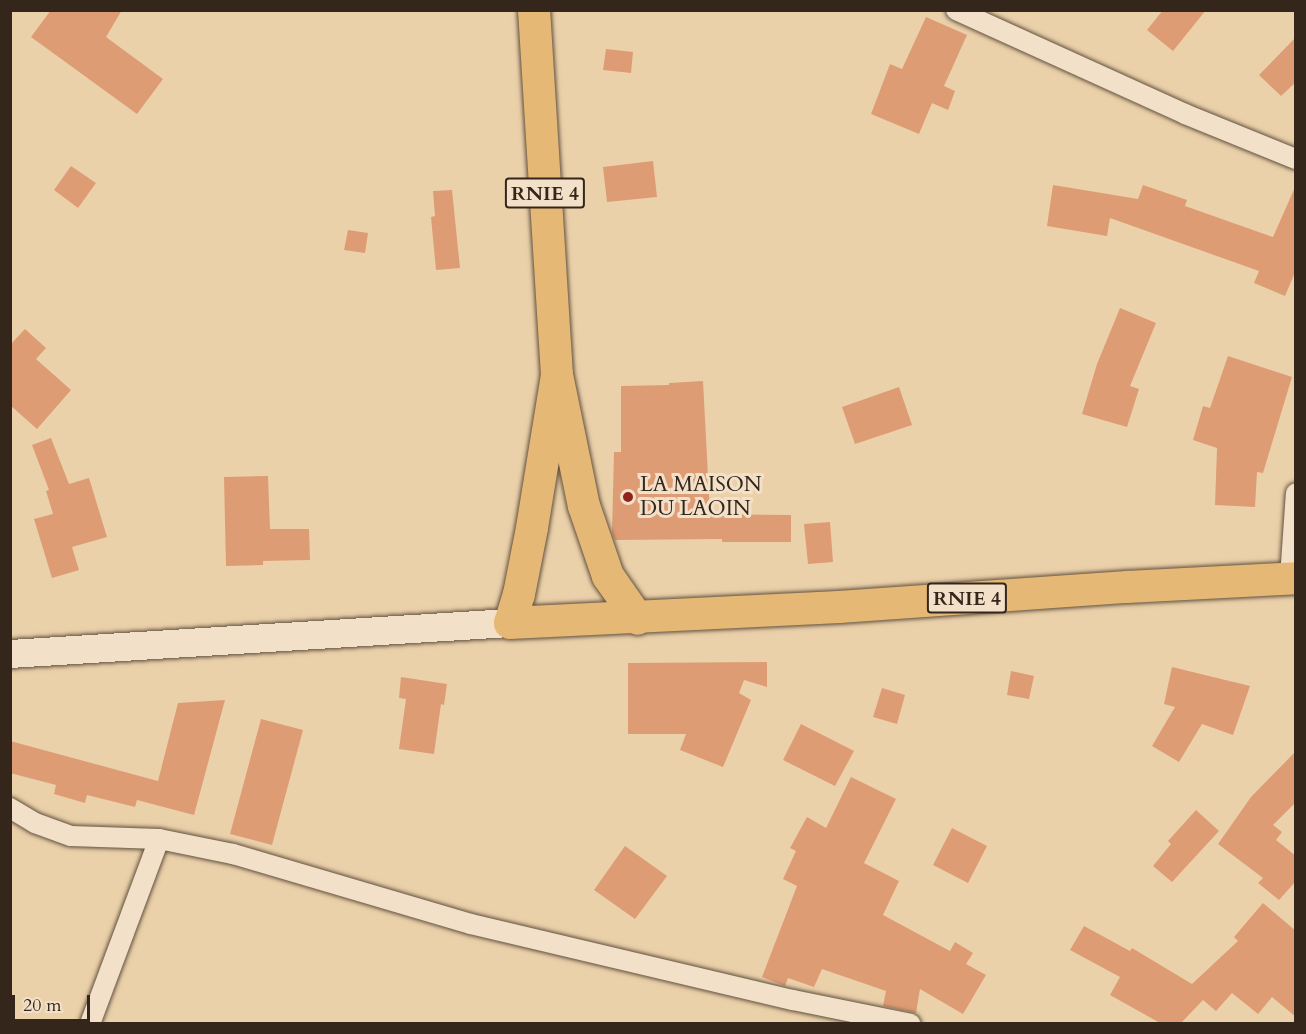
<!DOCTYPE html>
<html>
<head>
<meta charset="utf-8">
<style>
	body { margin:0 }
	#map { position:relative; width:1306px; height:1034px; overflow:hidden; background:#ebd1aa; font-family:Cardo,serif }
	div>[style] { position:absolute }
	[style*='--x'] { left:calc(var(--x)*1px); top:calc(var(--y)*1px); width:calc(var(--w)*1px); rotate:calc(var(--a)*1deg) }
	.building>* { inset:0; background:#de9c74 }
	.roads { filter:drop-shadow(0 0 2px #62513f) drop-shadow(0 0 2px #62513f) }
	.street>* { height:20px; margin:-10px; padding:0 10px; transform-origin:10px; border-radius:10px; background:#f2e1c8 }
	.secondary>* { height:28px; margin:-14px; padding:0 14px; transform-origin:14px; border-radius:14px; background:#f2e1c8 }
	.primary>* { height:32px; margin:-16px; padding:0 16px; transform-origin:16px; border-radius:16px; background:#e6b875 }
	.dots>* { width:16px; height:16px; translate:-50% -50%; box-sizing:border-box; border:3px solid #f2e1c8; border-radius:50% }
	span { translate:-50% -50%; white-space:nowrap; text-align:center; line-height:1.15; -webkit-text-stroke:6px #f2e1c8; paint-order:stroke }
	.shield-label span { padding:2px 4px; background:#f2e1c8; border:2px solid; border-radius:4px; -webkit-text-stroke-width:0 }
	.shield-label { font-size:20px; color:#35261b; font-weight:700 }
	.poi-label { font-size:21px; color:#35261b }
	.left { translate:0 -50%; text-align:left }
	.frame { position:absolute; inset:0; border:12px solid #35261b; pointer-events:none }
	.scale { position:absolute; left:12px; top:995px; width:78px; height:27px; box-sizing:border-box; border:3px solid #35261b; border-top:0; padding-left:8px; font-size:18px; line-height:21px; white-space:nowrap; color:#35261b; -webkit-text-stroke:4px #f2e1c8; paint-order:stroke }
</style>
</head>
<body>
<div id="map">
	<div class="building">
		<i style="clip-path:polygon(51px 10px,122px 10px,106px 37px,163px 79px,137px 114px,31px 37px)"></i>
		<i style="clip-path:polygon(1163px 10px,1206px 10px,1173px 51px,1147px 30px)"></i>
		<i style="clip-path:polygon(926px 17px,967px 35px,944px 86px,955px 91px,948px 110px,932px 103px,919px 134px,871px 114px,890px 64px,902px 69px)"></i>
		<i style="clip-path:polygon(1296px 37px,1296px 82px,1281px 96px,1259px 75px)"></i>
		<i style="clip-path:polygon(606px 49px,633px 52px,631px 73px,603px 70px)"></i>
		<i style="clip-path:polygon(653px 161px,657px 197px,607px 202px,603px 167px)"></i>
		<i style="clip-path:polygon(71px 166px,96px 183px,78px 208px,54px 190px)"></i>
		<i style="clip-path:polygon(1053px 185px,1138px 199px,1143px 185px,1187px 200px,1185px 206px,1273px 237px,1296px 185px,1296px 270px,1285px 296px,1254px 283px,1259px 271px,1110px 218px,1107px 236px,1047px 226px)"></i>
		<i style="clip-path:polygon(452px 190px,460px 268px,436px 270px,431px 217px,435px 216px,433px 191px)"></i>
		<i style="clip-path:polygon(348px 230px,368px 233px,365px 253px,344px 250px)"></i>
		<i style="clip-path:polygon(1120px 308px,1156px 323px,1130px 386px,1139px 389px,1127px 427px,1082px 414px,1097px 364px)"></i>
		<i style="clip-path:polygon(25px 329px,46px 348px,36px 359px,71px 390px,37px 429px,10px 405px,10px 345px)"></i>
		<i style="clip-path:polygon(1228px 356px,1292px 377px,1263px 473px,1257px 472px,1255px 507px,1215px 505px,1217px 448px,1193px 440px,1203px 406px,1210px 408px)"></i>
		<i style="clip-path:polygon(703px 381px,710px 514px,791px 515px,791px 542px,722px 542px,722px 539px,615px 540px,612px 533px,614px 452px,621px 452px,621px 386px,669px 385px,669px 383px)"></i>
		<i style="clip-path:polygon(899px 387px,912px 425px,855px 444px,842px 407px)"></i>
		<i style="clip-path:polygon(51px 438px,69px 484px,89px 478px,107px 537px,72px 547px,79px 570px,52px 578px,34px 519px,53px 514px,46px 491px,49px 490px,32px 445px)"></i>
		<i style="clip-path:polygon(268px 476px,270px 529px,309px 529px,310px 560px,263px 561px,263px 565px,226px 566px,224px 477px)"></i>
		<i style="clip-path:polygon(830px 522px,833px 562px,808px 564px,804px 524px)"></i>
		<i style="clip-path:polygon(767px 662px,767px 687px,744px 680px,739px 693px,751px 700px,723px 767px,680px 750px,686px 734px,628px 734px,628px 663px)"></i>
		<i style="clip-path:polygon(1172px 667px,1250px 686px,1233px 735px,1202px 724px,1179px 762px,1152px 746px,1175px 707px,1164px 704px)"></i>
		<i style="clip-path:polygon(1011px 671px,1034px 676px,1029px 699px,1007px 695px)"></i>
		<i style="clip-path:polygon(401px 677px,447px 684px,444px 705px,441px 704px,434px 754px,399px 749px,406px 699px,399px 698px)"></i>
		<i style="clip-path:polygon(882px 688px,905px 695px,897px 724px,873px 717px)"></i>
		<i style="clip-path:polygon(225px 700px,194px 815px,137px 800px,135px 807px,87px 795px,85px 803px,54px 794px,56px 785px,10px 773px,10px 741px,158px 781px,178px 703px)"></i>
		<i style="clip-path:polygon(261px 719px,303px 730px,272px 845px,230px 834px)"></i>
		<i style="clip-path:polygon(801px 724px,854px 751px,835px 786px,783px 760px)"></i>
		<i style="clip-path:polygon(1296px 751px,1296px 802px,1273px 825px,1282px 832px,1276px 840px,1296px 856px,1296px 881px,1279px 900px,1258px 883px,1263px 878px,1218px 844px,1251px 797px)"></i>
		<i style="clip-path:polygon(851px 777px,896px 799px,864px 863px,899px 881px,883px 915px,950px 951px,955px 942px,973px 953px,966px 964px,986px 975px,963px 1014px,920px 989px,916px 1013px,883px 1006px,886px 991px,822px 969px,814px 987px,788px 978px,785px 986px,762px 977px,797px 886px,783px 879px,796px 851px,790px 848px,807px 817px,826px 828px)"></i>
		<i style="clip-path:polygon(1196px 810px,1219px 831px,1172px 882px,1153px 866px,1171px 844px,1168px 841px)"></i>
		<i style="clip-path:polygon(952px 828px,987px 846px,968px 883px,933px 865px)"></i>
		<i style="clip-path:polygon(625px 846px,667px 876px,635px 919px,594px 890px)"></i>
		<i style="clip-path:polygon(1263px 903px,1296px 931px,1296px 1017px,1272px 997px,1258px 1014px,1232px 993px,1216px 1011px,1203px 1000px,1181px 1023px,1160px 1023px,1110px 995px,1120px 977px,1070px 950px,1084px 926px,1130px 951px,1132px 948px,1192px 984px,1238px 941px,1234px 937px)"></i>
	</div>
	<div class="roads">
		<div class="street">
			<i style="--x:956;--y:10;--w:252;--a:24.4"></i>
			<i style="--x:1185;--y:114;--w:120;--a:22.1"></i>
			<i style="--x:1290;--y:578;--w:85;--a:-86"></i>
			<i style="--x:10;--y:808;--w:29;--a:31"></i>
			<i style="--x:35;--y:823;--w:38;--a:20"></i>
			<i style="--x:71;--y:836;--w:88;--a:2"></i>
			<i style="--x:159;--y:839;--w:76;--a:11.5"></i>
			<i style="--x:233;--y:854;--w:248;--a:16.4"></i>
			<i style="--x:471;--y:924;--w:331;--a:13.3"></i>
			<i style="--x:793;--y:1000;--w:120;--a:11.5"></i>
			<i style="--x:90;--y:1024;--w:197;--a:-69.5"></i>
		</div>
		<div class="secondary">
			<i style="--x:10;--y:654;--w:501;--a:-3.55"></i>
		</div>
		<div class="primary">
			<i style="--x:534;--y:10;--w:366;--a:86.4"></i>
			<i style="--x:557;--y:375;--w:134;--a:78.4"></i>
			<i style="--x:584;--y:506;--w:74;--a:71.1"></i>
			<i style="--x:608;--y:576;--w:52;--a:55.1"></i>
			<i style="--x:557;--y:375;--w:155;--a:99.3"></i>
			<i style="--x:532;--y:528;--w:67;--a:101.1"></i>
			<i style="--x:519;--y:594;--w:30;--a:107"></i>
			<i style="--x:510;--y:623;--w:329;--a:-2.8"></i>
			<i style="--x:839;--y:607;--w:289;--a:-4"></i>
			<i style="--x:1127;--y:587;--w:169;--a:-3"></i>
		</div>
	</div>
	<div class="dots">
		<i style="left:628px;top:497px;background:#8f2418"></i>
	</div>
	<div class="shield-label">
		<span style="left:545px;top:193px">RNIE 4</span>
		<span style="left:967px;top:598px">RNIE 4</span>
	</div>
	<div class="poi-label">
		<span class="left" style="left:640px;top:497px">LA MAISON<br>DU LAOIN</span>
	</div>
	<div class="frame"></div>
	<div class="scale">20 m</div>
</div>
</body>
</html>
